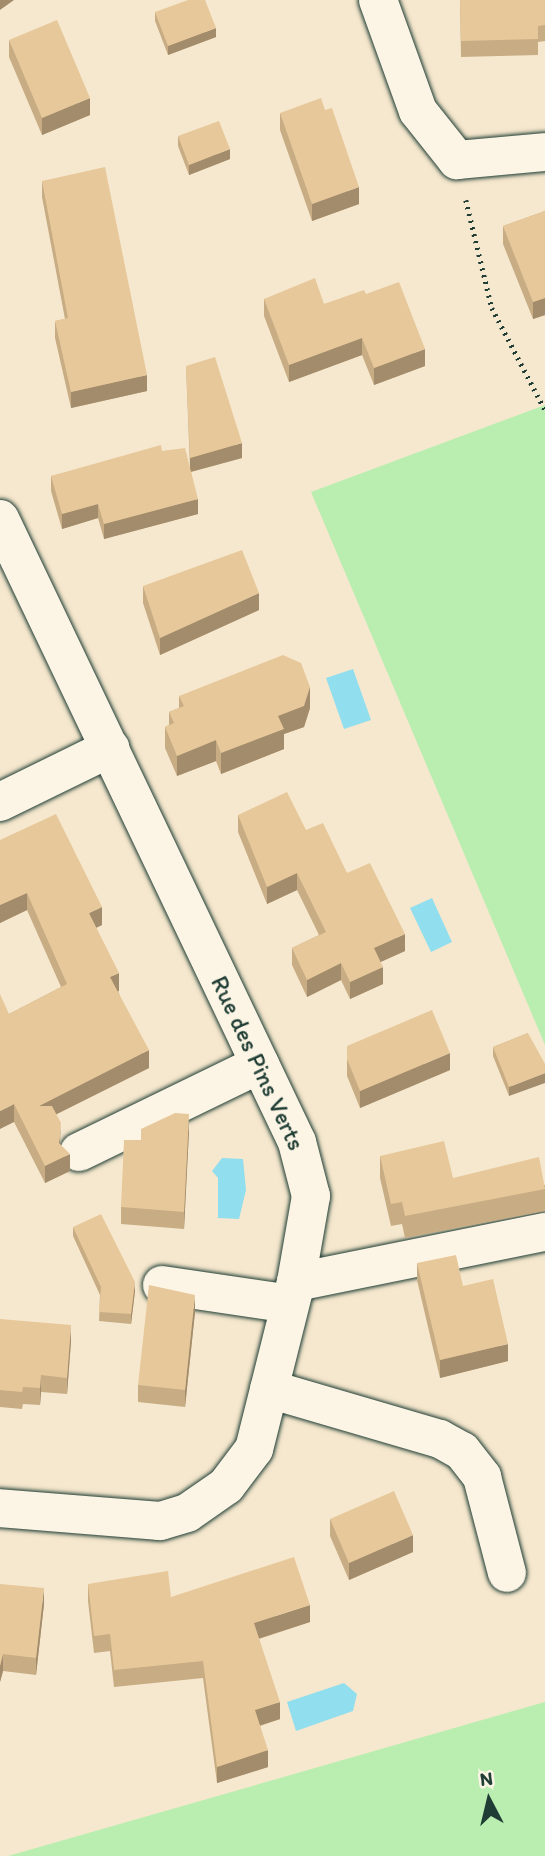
<!DOCTYPE html>
<html>
<head>
<meta charset="utf-8">
<style>
	body { margin:0 }
	#map { position:relative; width:545px; height:1856px; overflow:hidden; background:#f6e8ce; font-family:Itim,sans-serif }
	div>[style] { position:absolute }
	[style*='--x'] { left:calc(var(--x)*1px); top:calc(var(--y)*1px); width:calc(var(--w)*1px); rotate:calc(var(--a)*1deg) }
	.green>* { inset:0; background:#b9eeb0 }
	.water>* { inset:0; background:#90deee }
	.path>* { height:4.5px; margin-top:-2.25px; transform-origin:0; background:repeating-linear-gradient(90deg,#1f3d34 0 2px,transparent 0 7px) }
	.roads { filter:drop-shadow(0 0 2px #1f3d34) drop-shadow(0 0 2px #1f3d34) }
	.minor>* { height:38px; margin:-19px; padding:0 19px; transform-origin:19px; border-radius:19px; background:#fcf5e5 }
	.wall>* { inset:0; background:#c7ac84 }
	.shaded-wall>* { inset:0; background:#a28c6c }
	.building>* { inset:0; background:#e7c89a }
	span { translate:-50% -50%; white-space:nowrap; text-align:center; line-height:1.15; -webkit-text-stroke:5px #fcf5e5; paint-order:stroke }
	.street-label { font-size:24px; color:#1f3d34 }
	.north { position:absolute; left:454px; top:1765px; width:70px; height:70px; -webkit-text-stroke:5px #fcf5e5; paint-order:stroke; rotate:353deg; font-size:19px; font-weight:700; line-height:28px; text-align:center; color:#1f3d34 }
	.north::after { content:''; display:block; margin:auto; width:24px; height:32px; background:#1f3d34; clip-path:polygon(50% 0,100% 100%,50% 72%,0 100%) }
</style>
</head>
<body>
<div id="map">
	<div class="green">
		<i style="clip-path:polygon(545px 405px,545px 1045px,311px 492px)"></i>
		<i style="clip-path:polygon(545px 1702px,545px 1856px,8px 1856px)"></i>
	</div>
	<div class="water">
		<i style="clip-path:polygon(353px 669px,371px 720px,344px 729px,326px 678px)"></i>
		<i style="clip-path:polygon(432px 898px,452px 942px,431px 952px,410px 908px)"></i>
		<i style="clip-path:polygon(222px 1158px,243px 1159px,246px 1190px,239px 1219px,218px 1218px,218px 1178px,212px 1171px)"></i>
		<i style="clip-path:polygon(344px 1683px,357px 1694px,353px 1711px,296px 1731px,287px 1702px)"></i>
	</div>
	<div class="path">
		<i style="--x:466;--y:200;--w:111;--a:76.5"></i>
		<i style="--x:492;--y:308;--w:115;--a:62.5"></i>
	</div>
	<div class="roads">
		<div class="minor">
			<i style="--x:378;--y:0;--w:118;--a:70.2"></i>
			<i style="--x:418;--y:111;--w:63;--a:51.5"></i>
			<i style="--x:457;--y:160;--w:88;--a:-5.2"></i>
			<i style="--x:0;--y:519;--w:690;--a:64.51"></i>
			<i style="--x:297;--y:1142;--w:56;--a:75.5"></i>
			<i style="--x:311;--y:1196;--w:87;--a:99.9"></i>
			<i style="--x:296;--y:1282;--w:172;--a:104.1"></i>
			<i style="--x:254;--y:1449;--w:46;--a:127.1"></i>
			<i style="--x:226;--y:1486;--w:47;--a:145.3"></i>
			<i style="--x:187;--y:1513;--w:28;--a:163"></i>
			<i style="--x:160;--y:1521;--w:161;--a:-175.4"></i>
			<i style="--x:0;--y:802;--w:123;--a:-26.1"></i>
			<i style="--x:79;--y:1152;--w:201;--a:-25.9"></i>
			<i style="--x:296;--y:1282;--w:254;--a:-11.4"></i>
			<i style="--x:162;--y:1285;--w:129;--a:8.4"></i>
			<i style="--x:269;--y:1389;--w:178;--a:16.3"></i>
			<i style="--x:440;--y:1439;--w:25;--a:29"></i>
			<i style="--x:462;--y:1451;--w:33;--a:52"></i>
			<i style="--x:482;--y:1477;--w:99;--a:75.4"></i>
		</div>
	</div>
	<div class="wall">
		<i style="clip-path:polygon(460px 0,545px 0,545px 41px,538px 42px,538px 55px,461px 57px)"></i>
		<i style="clip-path:polygon(155px 12px,216px 37px,168px 55px,155px 21px)"></i>
		<i style="clip-path:polygon(9px 40px,90px 115px,42px 135px,9px 57px)"></i>
		<i style="clip-path:polygon(280px 113px,359px 204px,312px 221px,280px 130px)"></i>
		<i style="clip-path:polygon(178px 136px,230px 159px,189px 175px,178px 146px)"></i>
		<i style="clip-path:polygon(42px 181px,147px 391px,71px 408px,55px 338px,55px 321px,65px 319px,42px 197px)"></i>
		<i style="clip-path:polygon(545px 211px,545px 315px,533px 319px,503px 244px,503px 226px)"></i>
		<i style="clip-path:polygon(366px 294px,425px 366px,374px 385px,362px 355px,289px 382px,264px 316px,264px 299px,324px 304px)"></i>
		<i style="clip-path:polygon(186px 366px,242px 458px,191px 472px,198px 514px,104px 539px,98px 518px,62px 529px,51px 491px,51px 476px,162px 451px,190px 468px)"></i>
		<i style="clip-path:polygon(143px 586px,259px 610px,160px 655px,143px 603px)"></i>
		<i style="clip-path:polygon(179px 696px,310px 708px,304px 727px,284px 734px,284px 749px,221px 774px,216px 761px,177px 776px,165px 748px,165px 727px,169px 725px,169px 712px,179px 708px)"></i>
		<i style="clip-path:polygon(238px 815px,306px 830px,347px 873px,405px 951px,380px 962px,383px 984px,350px 999px,341px 980px,307px 997px,292px 965px,292px 948px,319px 935px,297px 890px,267px 904px,238px 832px)"></i>
		<i style="clip-path:polygon(0 840px,102px 925px,96px 928px,119px 991px,118px 991px,149px 1068px,56px 1114px,60px 1144px,70px 1171px,45px 1183px,14px 1122px,9px 1014px,61px 987px,27px 910px,0 923px)"></i>
		<i style="clip-path:polygon(528px 1033px,509px 1096px,493px 1056px,493px 1047px)"></i>
		<i style="clip-path:polygon(347px 1046px,450px 1070px,360px 1108px,347px 1076px)"></i>
		<i style="clip-path:polygon(189px 1131px,184px 1229px,121px 1224px,121px 1207px,141px 1140px)"></i>
		<i style="clip-path:polygon(380px 1156px,453px 1178px,545px 1185px,545px 1211px,405px 1238px,402px 1224px,391px 1226px,380px 1178px)"></i>
		<i style="clip-path:polygon(73px 1227px,135px 1291px,131px 1324px,99px 1321px,100px 1295px,73px 1236px)"></i>
		<i style="clip-path:polygon(417px 1263px,463px 1286px,508px 1361px,440px 1378px,417px 1280px)"></i>
		<i style="clip-path:polygon(195px 1312px,185px 1407px,138px 1402px,138px 1385px)"></i>
		<i style="clip-path:polygon(0 1319px,71px 1341px,67px 1394px,41px 1392px,40px 1405px,23px 1404px,22px 1409px,0 1407px)"></i>
		<i style="clip-path:polygon(330px 1519px,413px 1552px,349px 1580px,330px 1536px)"></i>
		<i style="clip-path:polygon(0 1584px,44px 1604px,36px 1675px,3px 1671px,0 1682px)"></i>
		<i style="clip-path:polygon(88px 1584px,171px 1597px,310px 1622px,259px 1639px,280px 1719px,260px 1726px,268px 1767px,217px 1783px,203px 1678px,114px 1687px,110px 1651px,94px 1653px,88px 1601px)"></i>
	</div>
	<div class="shaded-wall">
		<i style="clip-path:polygon(0 0,14px 0,0 10px)"></i>
		<i style="clip-path:polygon(216px 28px,216px 37px,168px 55px,168px 46px)"></i>
		<i style="clip-path:polygon(90px 98px,90px 115px,42px 135px,42px 118px)"></i>
		<i style="clip-path:polygon(230px 149px,230px 159px,189px 175px,189px 165px)"></i>
		<i style="clip-path:polygon(359px 187px,359px 204px,312px 221px,312px 204px)"></i>
		<i style="clip-path:polygon(545px 298px,545px 315px,533px 319px,533px 302px)"></i>
		<i style="clip-path:polygon(362px 338px,362px 355px,289px 382px,289px 365px)"></i>
		<i style="clip-path:polygon(425px 349px,425px 366px,374px 385px,374px 368px)"></i>
		<i style="clip-path:polygon(147px 375px,147px 391px,71px 408px,71px 392px)"></i>
		<i style="clip-path:polygon(242px 443px,242px 458px,190px 472px,190px 458px)"></i>
		<i style="clip-path:polygon(198px 499px,198px 514px,104px 539px,104px 524px)"></i>
		<i style="clip-path:polygon(98px 504px,98px 518px,62px 529px,62px 514px)"></i>
		<i style="clip-path:polygon(259px 593px,259px 610px,160px 655px,160px 638px)"></i>
		<i style="clip-path:polygon(310px 687px,310px 708px,304px 727px,284px 734px,284px 749px,221px 774px,221px 753px,278px 716px)"></i>
		<i style="clip-path:polygon(216px 740px,216px 761px,177px 776px,177px 756px)"></i>
		<i style="clip-path:polygon(297px 873px,297px 890px,267px 904px,267px 887px)"></i>
		<i style="clip-path:polygon(27px 893px,27px 910px,0 923px,0 905px)"></i>
		<i style="clip-path:polygon(102px 907px,102px 925px,89px 931px,89px 913px)"></i>
		<i style="clip-path:polygon(405px 934px,405px 951px,374px 965px,374px 948px)"></i>
		<i style="clip-path:polygon(341px 963px,341px 980px,307px 997px,307px 980px)"></i>
		<i style="clip-path:polygon(383px 967px,383px 984px,350px 999px,350px 982px)"></i>
		<i style="clip-path:polygon(119px 973px,119px 991px,110px 995px,110px 977px)"></i>
		<i style="clip-path:polygon(149px 1050px,149px 1068px,39px 1123px,39px 1106px)"></i>
		<i style="clip-path:polygon(450px 1053px,450px 1070px,360px 1108px,360px 1091px)"></i>
		<i style="clip-path:polygon(545px 1073px,545px 1083px,509px 1096px,509px 1087px)"></i>
		<i style="clip-path:polygon(14px 1104px,14px 1122px,0 1129px,0 1111px)"></i>
		<i style="clip-path:polygon(189px 1114px,189px 1131px,184px 1229px,184px 1212px)"></i>
		<i style="clip-path:polygon(61px 1123px,59px 1159px,70px 1154px,70px 1171px,45px 1183px,45px 1166px,59px 1143px)"></i>
		<i style="clip-path:polygon(135px 1282px,135px 1291px,131px 1324px,131px 1314px)"></i>
		<i style="clip-path:polygon(195px 1295px,195px 1312px,185px 1407px,185px 1390px)"></i>
		<i style="clip-path:polygon(71px 1325px,71px 1341px,67px 1394px,67px 1378px)"></i>
		<i style="clip-path:polygon(508px 1344px,508px 1361px,440px 1378px,440px 1360px)"></i>
		<i style="clip-path:polygon(41px 1375px,41px 1392px,40px 1405px,40px 1388px)"></i>
		<i style="clip-path:polygon(413px 1535px,413px 1552px,349px 1580px,349px 1563px)"></i>
		<i style="clip-path:polygon(44px 1588px,44px 1604px,36px 1675px,36px 1658px)"></i>
		<i style="clip-path:polygon(310px 1605px,310px 1622px,254px 1640px,254px 1623px)"></i>
		<i style="clip-path:polygon(3px 1654px,3px 1671px,0 1682px,0 1666px)"></i>
		<i style="clip-path:polygon(280px 1702px,280px 1719px,255px 1727px,255px 1710px)"></i>
		<i style="clip-path:polygon(268px 1750px,268px 1767px,217px 1783px,217px 1767px)"></i>
	</div>
	<div class="building">
		<i style="clip-path:polygon(188px 0,205px 0,216px 28px,168px 46px,155px 12px)"></i>
		<i style="clip-path:polygon(460px 0,545px 0,545px 25px,538px 26px,538px 39px,461px 41px)"></i>
		<i style="clip-path:polygon(57px 20px,90px 98px,42px 118px,9px 40px)"></i>
		<i style="clip-path:polygon(321px 98px,325px 110px,332px 108px,359px 187px,312px 204px,280px 113px)"></i>
		<i style="clip-path:polygon(219px 121px,230px 149px,189px 165px,178px 136px)"></i>
		<i style="clip-path:polygon(105px 167px,147px 375px,71px 392px,55px 321px,68px 318px,42px 181px)"></i>
		<i style="clip-path:polygon(545px 211px,545px 298px,533px 302px,503px 226px)"></i>
		<i style="clip-path:polygon(315px 278px,324px 304px,364px 290px,366px 294px,399px 282px,425px 349px,374px 368px,362px 338px,289px 365px,264px 299px)"></i>
		<i style="clip-path:polygon(215px 357px,242px 443px,190px 458px,186px 366px)"></i>
		<i style="clip-path:polygon(161px 445px,162px 451px,185px 448px,198px 499px,104px 524px,98px 504px,62px 514px,51px 476px)"></i>
		<i style="clip-path:polygon(242px 550px,259px 593px,160px 638px,143px 586px)"></i>
		<i style="clip-path:polygon(283px 655px,301px 663px,310px 687px,304px 706px,278px 716px,284px 729px,221px 753px,216px 740px,177px 756px,165px 727px,174px 723px,169px 712px,184px 706px,179px 696px)"></i>
		<i style="clip-path:polygon(287px 792px,306px 830px,323px 823px,347px 873px,370px 863px,405px 934px,374px 948px,383px 967px,350px 982px,341px 963px,307px 980px,292px 948px,326px 932px,297px 873px,267px 887px,238px 815px)"></i>
		<i style="clip-path:polygon(56px 814px,102px 907px,89px 913px,119px 973px,110px 977px,149px 1050px,39px 1106px,52px 1106px,61px 1123px,59px 1143px,70px 1154px,45px 1166px,14px 1104px,0 1111px,0 994px,9px 1014px,67px 984px,27px 893px,0 905px,0 840px)"></i>
		<i style="clip-path:polygon(432px 1010px,450px 1053px,360px 1091px,347px 1059px,347px 1046px)"></i>
		<i style="clip-path:polygon(528px 1033px,545px 1064px,545px 1073px,509px 1087px,493px 1047px)"></i>
		<i style="clip-path:polygon(175px 1113px,189px 1114px,184px 1212px,121px 1207px,124px 1140px,141px 1140px,141px 1129px)"></i>
		<i style="clip-path:polygon(444px 1141px,453px 1178px,539px 1157px,545px 1189px,405px 1216px,402px 1202px,391px 1204px,380px 1156px)"></i>
		<i style="clip-path:polygon(101px 1214px,135px 1282px,131px 1314px,99px 1312px,101px 1287px,73px 1227px)"></i>
		<i style="clip-path:polygon(456px 1255px,463px 1286px,493px 1279px,508px 1344px,440px 1360px,417px 1263px)"></i>
		<i style="clip-path:polygon(149px 1285px,195px 1295px,185px 1390px,138px 1385px)"></i>
		<i style="clip-path:polygon(0 1319px,71px 1325px,67px 1378px,41px 1375px,40px 1388px,23px 1387px,22px 1392px,0 1390px)"></i>
		<i style="clip-path:polygon(394px 1491px,413px 1535px,349px 1563px,330px 1519px)"></i>
		<i style="clip-path:polygon(294px 1557px,310px 1605px,254px 1623px,280px 1702px,255px 1710px,268px 1750px,217px 1767px,203px 1661px,114px 1670px,110px 1634px,94px 1636px,88px 1584px,168px 1571px,171px 1597px)"></i>
		<i style="clip-path:polygon(0 1584px,44px 1588px,36px 1658px,3px 1654px,0 1666px)"></i>
	</div>
	<div class="street-label">
		<span style="left:258px;top:1063px;rotate:65deg">Rue des Pins Verts</span>
	</div>
	<div class="north">N</div>
</div>
</body>
</html>
